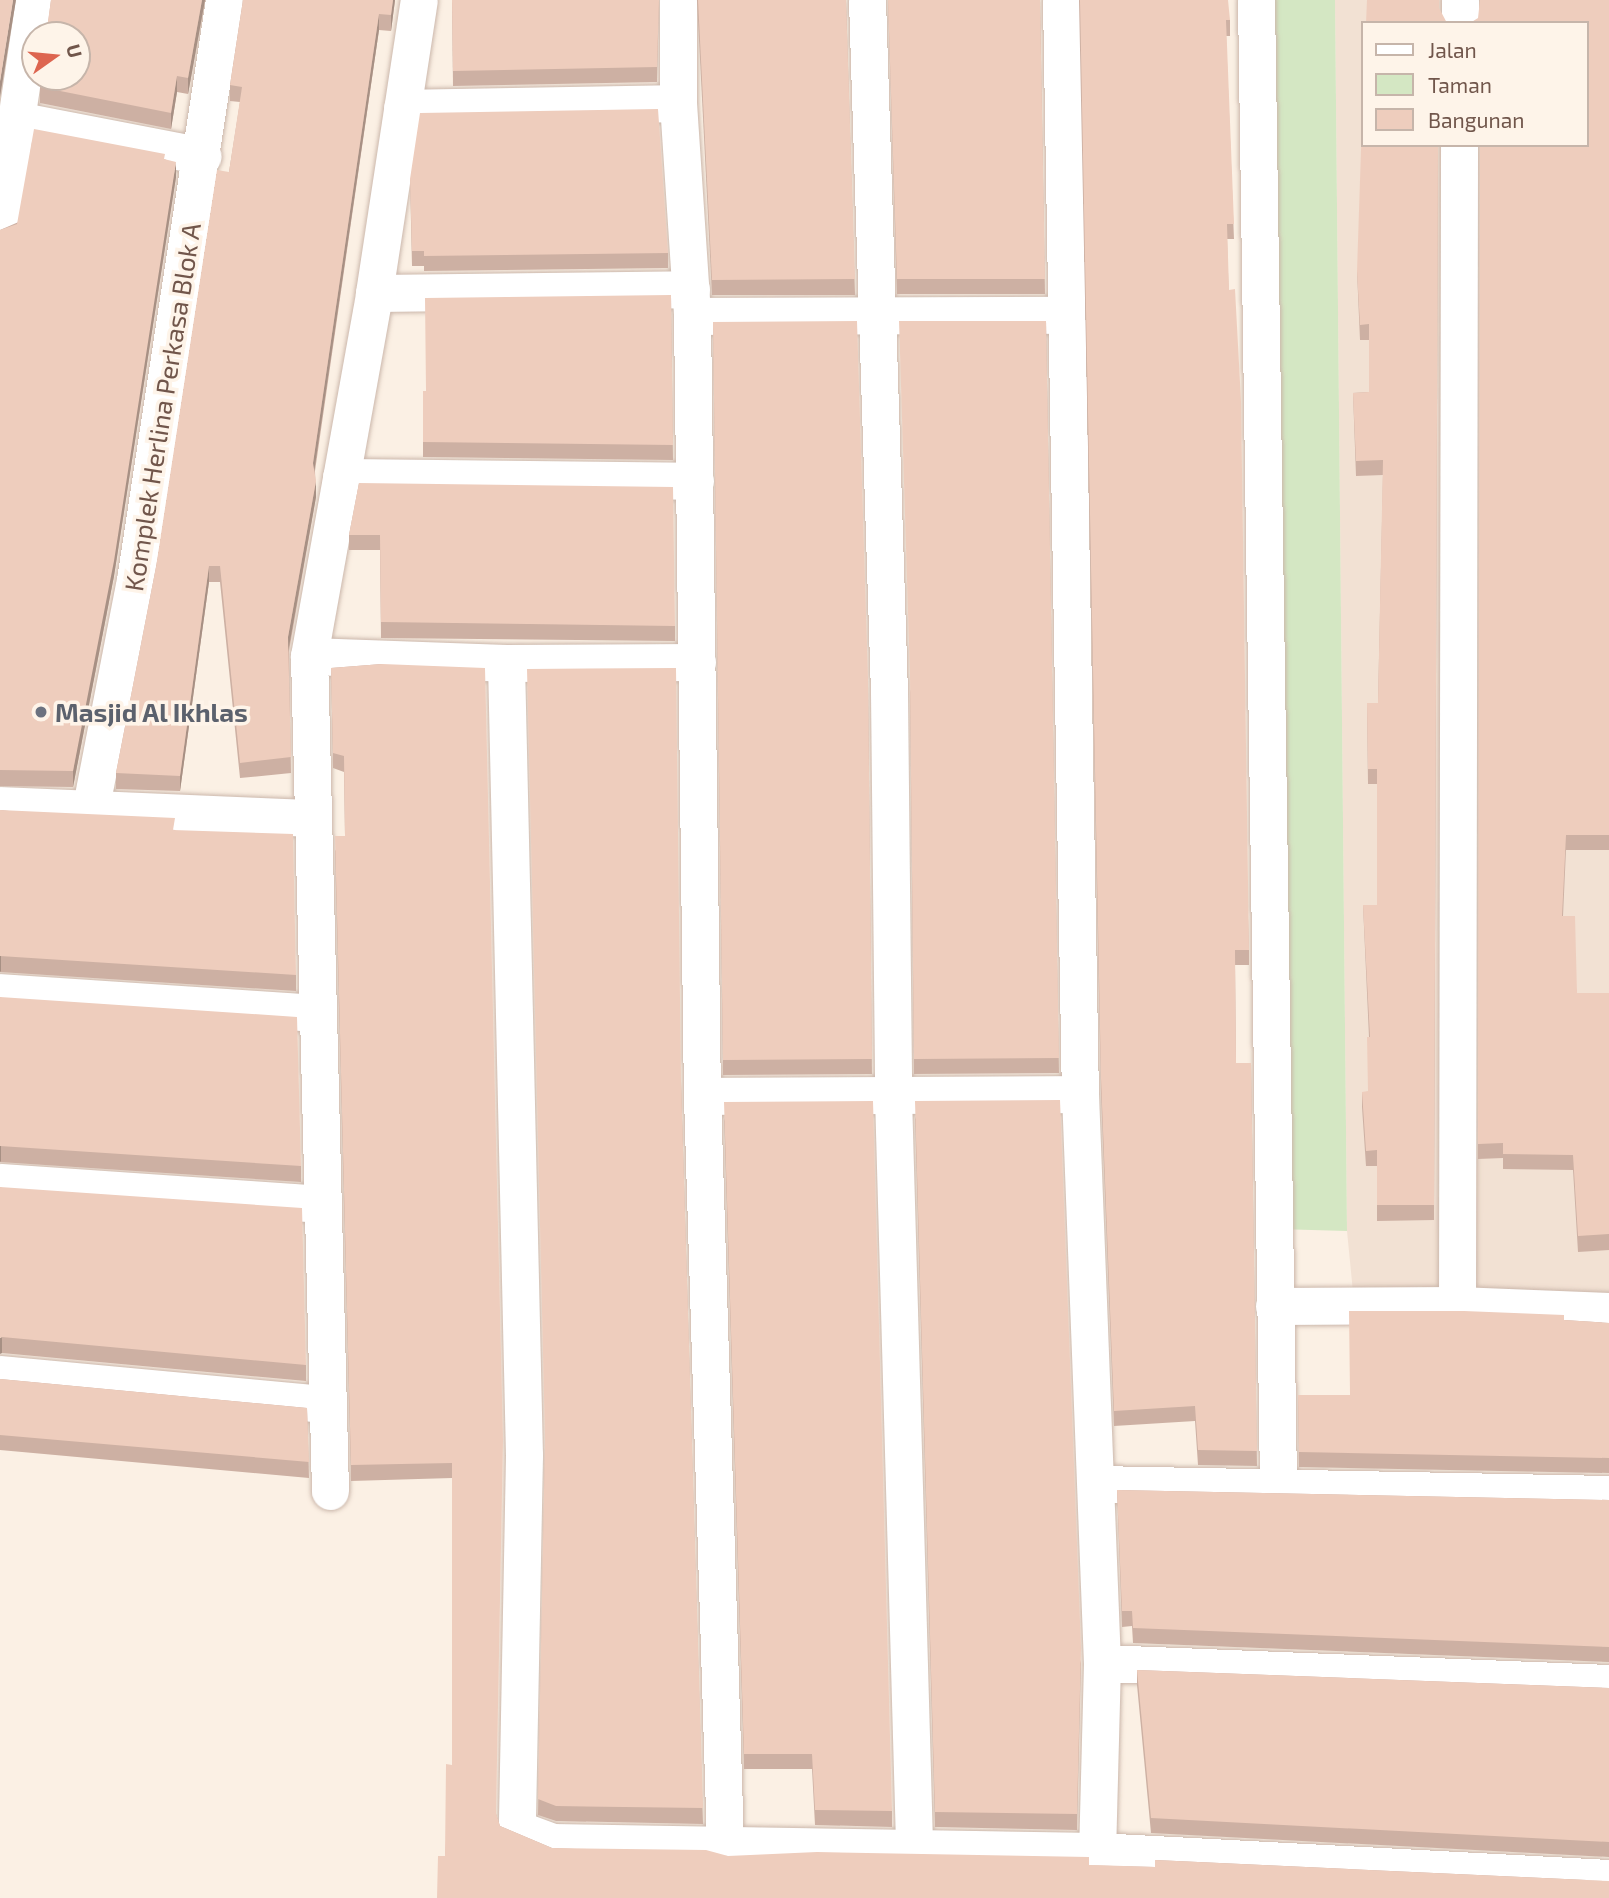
<!DOCTYPE html>
<html>
<head>
<meta charset="utf-8">
<style>
	body { margin:0 }
	#map { position:relative; width:1609px; height:1898px; overflow:hidden; background:#fbf0e4; font-family:"Exo 2",sans-serif }
	div>[style] { position:absolute }
	[style*='--x'] { left:calc(var(--x)*1px); top:calc(var(--y)*1px); width:calc(var(--w)*1px); rotate:calc(var(--a)*1deg) }
	.residential>* { inset:0; background:#f2e1d3 }
	.green>* { inset:0; background:#d4e7c3 }
	.roads { filter:drop-shadow(0 0 2px #cbb7ab) drop-shadow(0 0 2px #cbb7ab) }
	.street>* { height:37px; margin:-18.5px; padding:0 18.5px; transform-origin:18.5px; border-radius:18.5px; background:#fff }
	.wall>* { inset:0; background:#cdb0a3 }
	.shaded-wall>* { inset:0; background:#a79084 }
	.building>* { inset:0; background:#eecdbd }
	.dots>* { width:19px; height:19px; translate:-50% -50%; box-sizing:border-box; border:4px solid #fef4e9; border-radius:50% }
	span { translate:-50% -50%; white-space:nowrap; text-align:center; line-height:1.15; -webkit-text-stroke:7px #fef4e9; paint-order:stroke }
	.street-label { font-size:26px; color:#71564b }
	.worship-label { font-size:26px; color:#5b616d; font-weight:700 }
	.left { translate:0 -50%; text-align:left }
	.legend { position:absolute; left:1361px; top:21px; width:228px; height:126px; box-sizing:border-box; background:#fef4e9; border:2px solid #c6b5aa; margin:0; padding:9px 12px; list-style:none; font-size:21px; color:#71564b }
	.legend li { display:flex; align-items:center; gap:14px; height:35px }
	.legend b { width:35px; border:2px solid #c6b5aa }
	.north { position:absolute; left:21px; top:21px; width:70px; height:70px; box-sizing:border-box; background:#fef4e9; border:2px solid #c6b5aa; border-radius:50%; rotate:75deg; font-size:19px; font-weight:700; line-height:28px; text-align:center; color:#71564b }
	.north::after { content:''; display:block; margin:auto; width:24px; height:32px; background:#dd6550; clip-path:polygon(50% 0,100% 100%,50% 72%,0 100%) }
</style>
</head>
<body>
<div id="map">
	<div class="residential">
		<i style="clip-path:polygon(evenodd,1335px 0,1609px 0,1609px 1301px,1353px 1292px,1347px 1231px,1335px 0,1362px 23px,1586px 23px,1586px 145px,1362px 145px,1362px 23px)"></i>
	</div>
	<div class="green">
		<i style="clip-path:polygon(1262px 0,1335px 0,1347px 1231px,1276px 1229px)"></i>
	</div>
	<div class="roads">
		<div class="street">
			<i style="--x:678;--y:0;--w:103;--a:90"></i>
			<i style="--x:678;--y:103;--w:213;--a:86.2"></i>
			<i style="--x:692;--y:316;--w:780;--a:89.27"></i>
			<i style="--x:702;--y:1096;--w:747;--a:88.24"></i>
			<i style="--x:867;--y:0;--w:693;--a:88.18"></i>
			<i style="--x:889;--y:693;--w:403;--a:89.4"></i>
			<i style="--x:893;--y:1096;--w:749;--a:88.39"></i>
			<i style="--x:1061;--y:0;--w:1094;--a:89.01"></i>
			<i style="--x:1080;--y:1094;--w:569;--a:87.79"></i>
			<i style="--x:1102;--y:1663;--w:188;--a:91.5"></i>
			<i style="--x:1256;--y:0;--w:1485;--a:89.15"></i>
			<i style="--x:1460;--y:23;--w:23;--a:-90"></i>
			<i style="--x:402;--y:108;--w:276;--a:-1"></i>
			<i style="--x:16;--y:120;--w:190;--a:10.9"></i>
			<i style="--x:0;--y:227;--w:230;--a:-81.5"></i>
			<i style="--x:374;--y:293;--w:317;--a:-0.7"></i>
			<i style="--x:692;--y:316;--w:372;--a:-0.2"></i>
			<i style="--x:341;--y:477;--w:354;--a:0.6"></i>
			<i style="--x:309;--y:656;--w:197;--a:2"></i>
			<i style="--x:506;--y:663;--w:191;--a:-0.3"></i>
			<i style="--x:506;--y:663;--w:792;--a:88.7"></i>
			<i style="--x:524;--y:1455;--w:374;--a:91.1"></i>
			<i style="--x:517;--y:1829;--w:37;--a:20"></i>
			<i style="--x:552;--y:1842;--w:545;--a:0.95"></i>
			<i style="--x:1097;--y:1851;--w:513;--a:3.02"></i>
			<i style="--x:0;--y:805;--w:313;--a:2.4"></i>
			<i style="--x:90;--y:811;--w:235;--a:-79"></i>
			<i style="--x:135;--y:580;--w:587;--a:-81.28"></i>
			<i style="--x:0;--y:992;--w:318;--a:3.8"></i>
			<i style="--x:702;--y:1096;--w:378;--a:-0.3"></i>
			<i style="--x:0;--y:1182;--w:323;--a:3.9"></i>
			<i style="--x:1457;--y:1305;--w:1160;--a:-89.9"></i>
			<i style="--x:1274;--y:1306;--w:183;--a:-0.3"></i>
			<i style="--x:1457;--y:1305;--w:152;--a:2.3"></i>
			<i style="--x:0;--y:1374;--w:327;--a:5.3"></i>
			<i style="--x:1097;--y:1484;--w:512;--a:1.12"></i>
			<i style="--x:330;--y:1491;--w:835;--a:-91.44"></i>
			<i style="--x:309;--y:656;--w:369;--a:-79.8"></i>
			<i style="--x:374;--y:293;--w:296;--a:-81.3"></i>
			<i style="--x:1102;--y:1663;--w:507;--a:2.26"></i>
		</div>
	</div>
	<div class="wall">
		<i style="clip-path:polygon(51px 0,205px 0,188px 94px,177px 92px,171px 129px,40px 103px,40px 87px)"></i>
		<i style="clip-path:polygon(243px 0,395px 0,391px 31px,379px 30px,315px 471px,316px 497px,289px 651px,291px 773px,240px 778px,220px 582px,209px 582px,180px 791px,116px 789px,116px 773px,156px 567px,229px 172px,240px 102px,230px 101px,230px 85px)"></i>
		<i style="clip-path:polygon(452px 0,659px 0,657px 82px,453px 86px)"></i>
		<i style="clip-path:polygon(697px 0,846px 0,855px 295px,712px 295px)"></i>
		<i style="clip-path:polygon(888px 0,1040px 0,1045px 294px,897px 294px)"></i>
		<i style="clip-path:polygon(1079px 0,1230px 20px,1230px 36px,1226px 36px,1234px 239px,1227px 239px,1249px 950px,1249px 965px,1235px 965px,1236px 1063px,1251px 1063px,1257px 1466px,1198px 1465px,1195px 1421px,1114px 1426px,1101px 1093px)"></i>
		<i style="clip-path:polygon(1609px 0,1609px 850px,1566px 850px,1563px 916px,1577px 993px,1609px 993px,1609px 1250px,1578px 1252px,1573px 1170px,1503px 1169px,1503px 1158px,1478px 1159px,1478px 1144px)"></i>
		<i style="clip-path:polygon(1438px 145px,1434px 1220px,1377px 1221px,1377px 1166px,1366px 1166px,1362px 1107px,1362px 1092px,1368px 1092px,1369px 1037px,1363px 905px,1377px 905px,1377px 784px,1368px 784px,1367px 703px,1378px 703px,1383px 475px,1356px 476px,1353px 393px,1369px 392px,1369px 340px,1360px 340px,1357px 271px)"></i>
		<i style="clip-path:polygon(165px 159px,176px 177px,114px 576px,73px 787px,0 786px,0 230px)"></i>
		<i style="clip-path:polygon(410px 179px,668px 253px,668px 268px,424px 271px,424px 266px,412px 266px)"></i>
		<i style="clip-path:polygon(671px 295px,673px 460px,423px 457px,423px 391px,426px 391px)"></i>
		<i style="clip-path:polygon(1046px 321px,1059px 1073px,914px 1074px,910px 692px)"></i>
		<i style="clip-path:polygon(713px 322px,868px 678px,872px 1074px,723px 1075px)"></i>
		<i style="clip-path:polygon(359px 483px,675px 626px,675px 641px,381px 638px,380px 550px,349px 550px,349px 535px)"></i>
		<i style="clip-path:polygon(382px 664px,496px 1814px,500px 1826px,552px 1848px,728px 1856px,1155px 1867px,1155px 1860px,1609px 1881px,445px 1856px,452px 1765px,452px 1478px,351px 1481px,335px 851px,345px 836px,344px 772px,333px 768px,331px 668px)"></i>
		<i style="clip-path:polygon(0 810px,175px 830px,296px 975px,296px 991px,0 972px)"></i>
		<i style="clip-path:polygon(0 997px,301px 1166px,301px 1182px,0 1162px)"></i>
		<i style="clip-path:polygon(681px 1081px,703px 1824px,556px 1821px,538px 1815px,545px 1448px)"></i>
		<i style="clip-path:polygon(915px 1116px,1081px 1663px,1077px 1830px,935px 1827px)"></i>
		<i style="clip-path:polygon(724px 1117px,892px 1811px,892px 1827px,815px 1825px,812px 1769px,744px 1769px)"></i>
		<i style="clip-path:polygon(0 1187px,306px 1365px,306px 1381px,2px 1353px)"></i>
		<i style="clip-path:polygon(1564px 1320px,1609px 1323px,1609px 1473px,1299px 1467px,1298px 1395px,1350px 1395px)"></i>
		<i style="clip-path:polygon(0 1379px,307px 1408px,309px 1478px,0 1450px)"></i>
		<i style="clip-path:polygon(1117px 1490px,1609px 1500px,1609px 1662px,1133px 1643px,1132px 1626px,1122px 1627px)"></i>
		<i style="clip-path:polygon(1137px 1670px,1609px 1688px,1609px 1857px,1151px 1833px,1137px 1685px)"></i>
	</div>
	<div class="shaded-wall">
		<i style="clip-path:polygon(13px 0,16px 0,0 97px,0 81px)"></i>
		<i style="clip-path:polygon(202px 0,205px 0,188px 94px,188px 78px)"></i>
		<i style="clip-path:polygon(393px 0,395px 0,391px 31px,391px 15px)"></i>
		<i style="clip-path:polygon(379px 14px,379px 30px,313px 479px,313px 463px)"></i>
		<i style="clip-path:polygon(177px 76px,177px 92px,171px 129px,171px 113px)"></i>
		<i style="clip-path:polygon(176px 162px,176px 177px,114px 576px,73px 787px,73px 771px)"></i>
		<i style="clip-path:polygon(316px 481px,316px 497px,288px 652px,288px 637px)"></i>
		<i style="clip-path:polygon(209px 566px,209px 582px,180px 791px,180px 776px)"></i>
		<i style="clip-path:polygon(1px 955px,1px 971px,0 972px,0 956px)"></i>
		<i style="clip-path:polygon(1px 1145px,1px 1161px,0 1162px,0 1146px)"></i>
		<i style="clip-path:polygon(2px 1337px,2px 1353px,0 1354px,0 1338px)"></i>
	</div>
	<div class="building">
		<i style="clip-path:polygon(0 0,13px 0,0 81px)"></i>
		<i style="clip-path:polygon(51px 0,202px 0,188px 78px,177px 76px,171px 113px,40px 87px,41px 77px,77px 77px,77px 35px,46px 35px)"></i>
		<i style="clip-path:polygon(243px 0,393px 0,391px 15px,379px 14px,313px 463px,316px 481px,288px 637px,291px 757px,240px 763px,220px 566px,209px 566px,180px 776px,116px 773px,156px 567px,217px 170px,229px 172px,242px 87px,230px 85px)"></i>
		<i style="clip-path:polygon(452px 0,659px 0,657px 67px,453px 71px)"></i>
		<i style="clip-path:polygon(698px 0,846px 0,855px 279px,712px 280px)"></i>
		<i style="clip-path:polygon(888px 0,1040px 0,1045px 279px,897px 279px)"></i>
		<i style="clip-path:polygon(1080px 0,1228px 0,1230px 20px,1226px 20px,1234px 224px,1227px 224px,1229px 290px,1235px 289px,1241px 401px,1249px 950px,1235px 950px,1236px 1063px,1251px 1063px,1257px 1451px,1198px 1450px,1195px 1406px,1114px 1411px,1101px 1078px)"></i>
		<i style="clip-path:polygon(1367px 0,1439px 0,1439px 8px,1447px 23px,1366px 23px)"></i>
		<i style="clip-path:polygon(1480px 0,1609px 0,1609px 835px,1566px 835px,1562px 916px,1575px 916px,1577px 993px,1609px 993px,1609px 1234px,1578px 1236px,1573px 1155px,1503px 1154px,1503px 1143px,1478px 1144px,1480px 145px,1586px 145px,1586px 23px,1470px 23px,1478px 18px)"></i>
		<i style="clip-path:polygon(658px 109px,668px 253px,424px 256px,424px 251px,412px 251px,410px 179px,420px 113px)"></i>
		<i style="clip-path:polygon(1362px 120px,1362px 145px,1438px 145px,1434px 1205px,1377px 1205px,1377px 1150px,1366px 1151px,1362px 1092px,1368px 1091px,1367px 1037px,1370px 1037px,1363px 905px,1377px 905px,1377px 769px,1368px 769px,1367px 703px,1378px 703px,1383px 460px,1356px 461px,1353px 393px,1369px 392px,1369px 324px,1360px 325px,1357px 271px)"></i>
		<i style="clip-path:polygon(34px 129px,165px 154px,164px 159px,176px 162px,114px 561px,73px 771px,0 770px,0 230px,17px 224px)"></i>
		<i style="clip-path:polygon(671px 295px,673px 445px,423px 442px,423px 391px,426px 391px,425px 298px)"></i>
		<i style="clip-path:polygon(857px 321px,868px 678px,872px 1059px,723px 1060px,713px 322px)"></i>
		<i style="clip-path:polygon(899px 321px,1046px 321px,1059px 1058px,914px 1059px,910px 677px)"></i>
		<i style="clip-path:polygon(359px 483px,673px 487px,675px 626px,381px 622px,380px 535px,349px 535px)"></i>
		<i style="clip-path:polygon(382px 664px,485px 668px,503px 1440px,496px 1813px,500px 1826px,552px 1848px,706px 1850px,728px 1856px,817px 1852px,1089px 1857px,1089px 1865px,1155px 1867px,1155px 1860px,1609px 1881px,1609px 1898px,437px 1898px,438px 1856px,445px 1856px,446px 1764px,452px 1765px,452px 1463px,351px 1465px,335px 836px,345px 836px,344px 756px,333px 753px,331px 668px)"></i>
		<i style="clip-path:polygon(676px 668px,681px 1081px,703px 1808px,556px 1806px,538px 1799px,545px 1439px,527px 669px)"></i>
		<i style="clip-path:polygon(0 810px,175px 818px,173px 830px,293px 834px,296px 975px,0 956px)"></i>
		<i style="clip-path:polygon(0 997px,297px 1017px,301px 1166px,0 1146px)"></i>
		<i style="clip-path:polygon(1060px 1100px,1081px 1648px,1077px 1814px,935px 1812px,915px 1101px)"></i>
		<i style="clip-path:polygon(873px 1101px,892px 1811px,815px 1810px,812px 1754px,744px 1754px,724px 1102px)"></i>
		<i style="clip-path:polygon(0 1187px,302px 1208px,306px 1365px,2px 1337px,0 1338px)"></i>
		<i style="clip-path:polygon(1349px 1311px,1464px 1311px,1564px 1315px,1564px 1320px,1609px 1323px,1609px 1458px,1299px 1452px,1298px 1395px,1350px 1395px)"></i>
		<i style="clip-path:polygon(0 1379px,307px 1408px,309px 1462px,0 1435px)"></i>
		<i style="clip-path:polygon(1117px 1490px,1609px 1500px,1609px 1647px,1133px 1628px,1132px 1611px,1122px 1611px)"></i>
		<i style="clip-path:polygon(1137px 1670px,1609px 1688px,1609px 1842px,1151px 1818px)"></i>
	</div>
	<div class="dots">
		<i style="left:41px;top:712px;background:#6b7280"></i>
	</div>
	<div class="street-label">
		<span style="left:162px;top:407px;rotate:-81deg">Komplek Herlina Perkasa Blok A</span>
	</div>
	<div class="worship-label">
		<span class="left" style="left:55px;top:712px">Masjid Al Ikhlas</span>
	</div>
	<ul class="legend">
	<li><b style="height:9px;background:#fff"></b>Jalan</li>
	<li><b style="height:19px;background:#d4e7c3"></b>Taman</li>
	<li><b style="height:19px;background:#eecdbd"></b>Bangunan</li>
	</ul>
	<div class="north">U</div>
</div>
</body>
</html>
